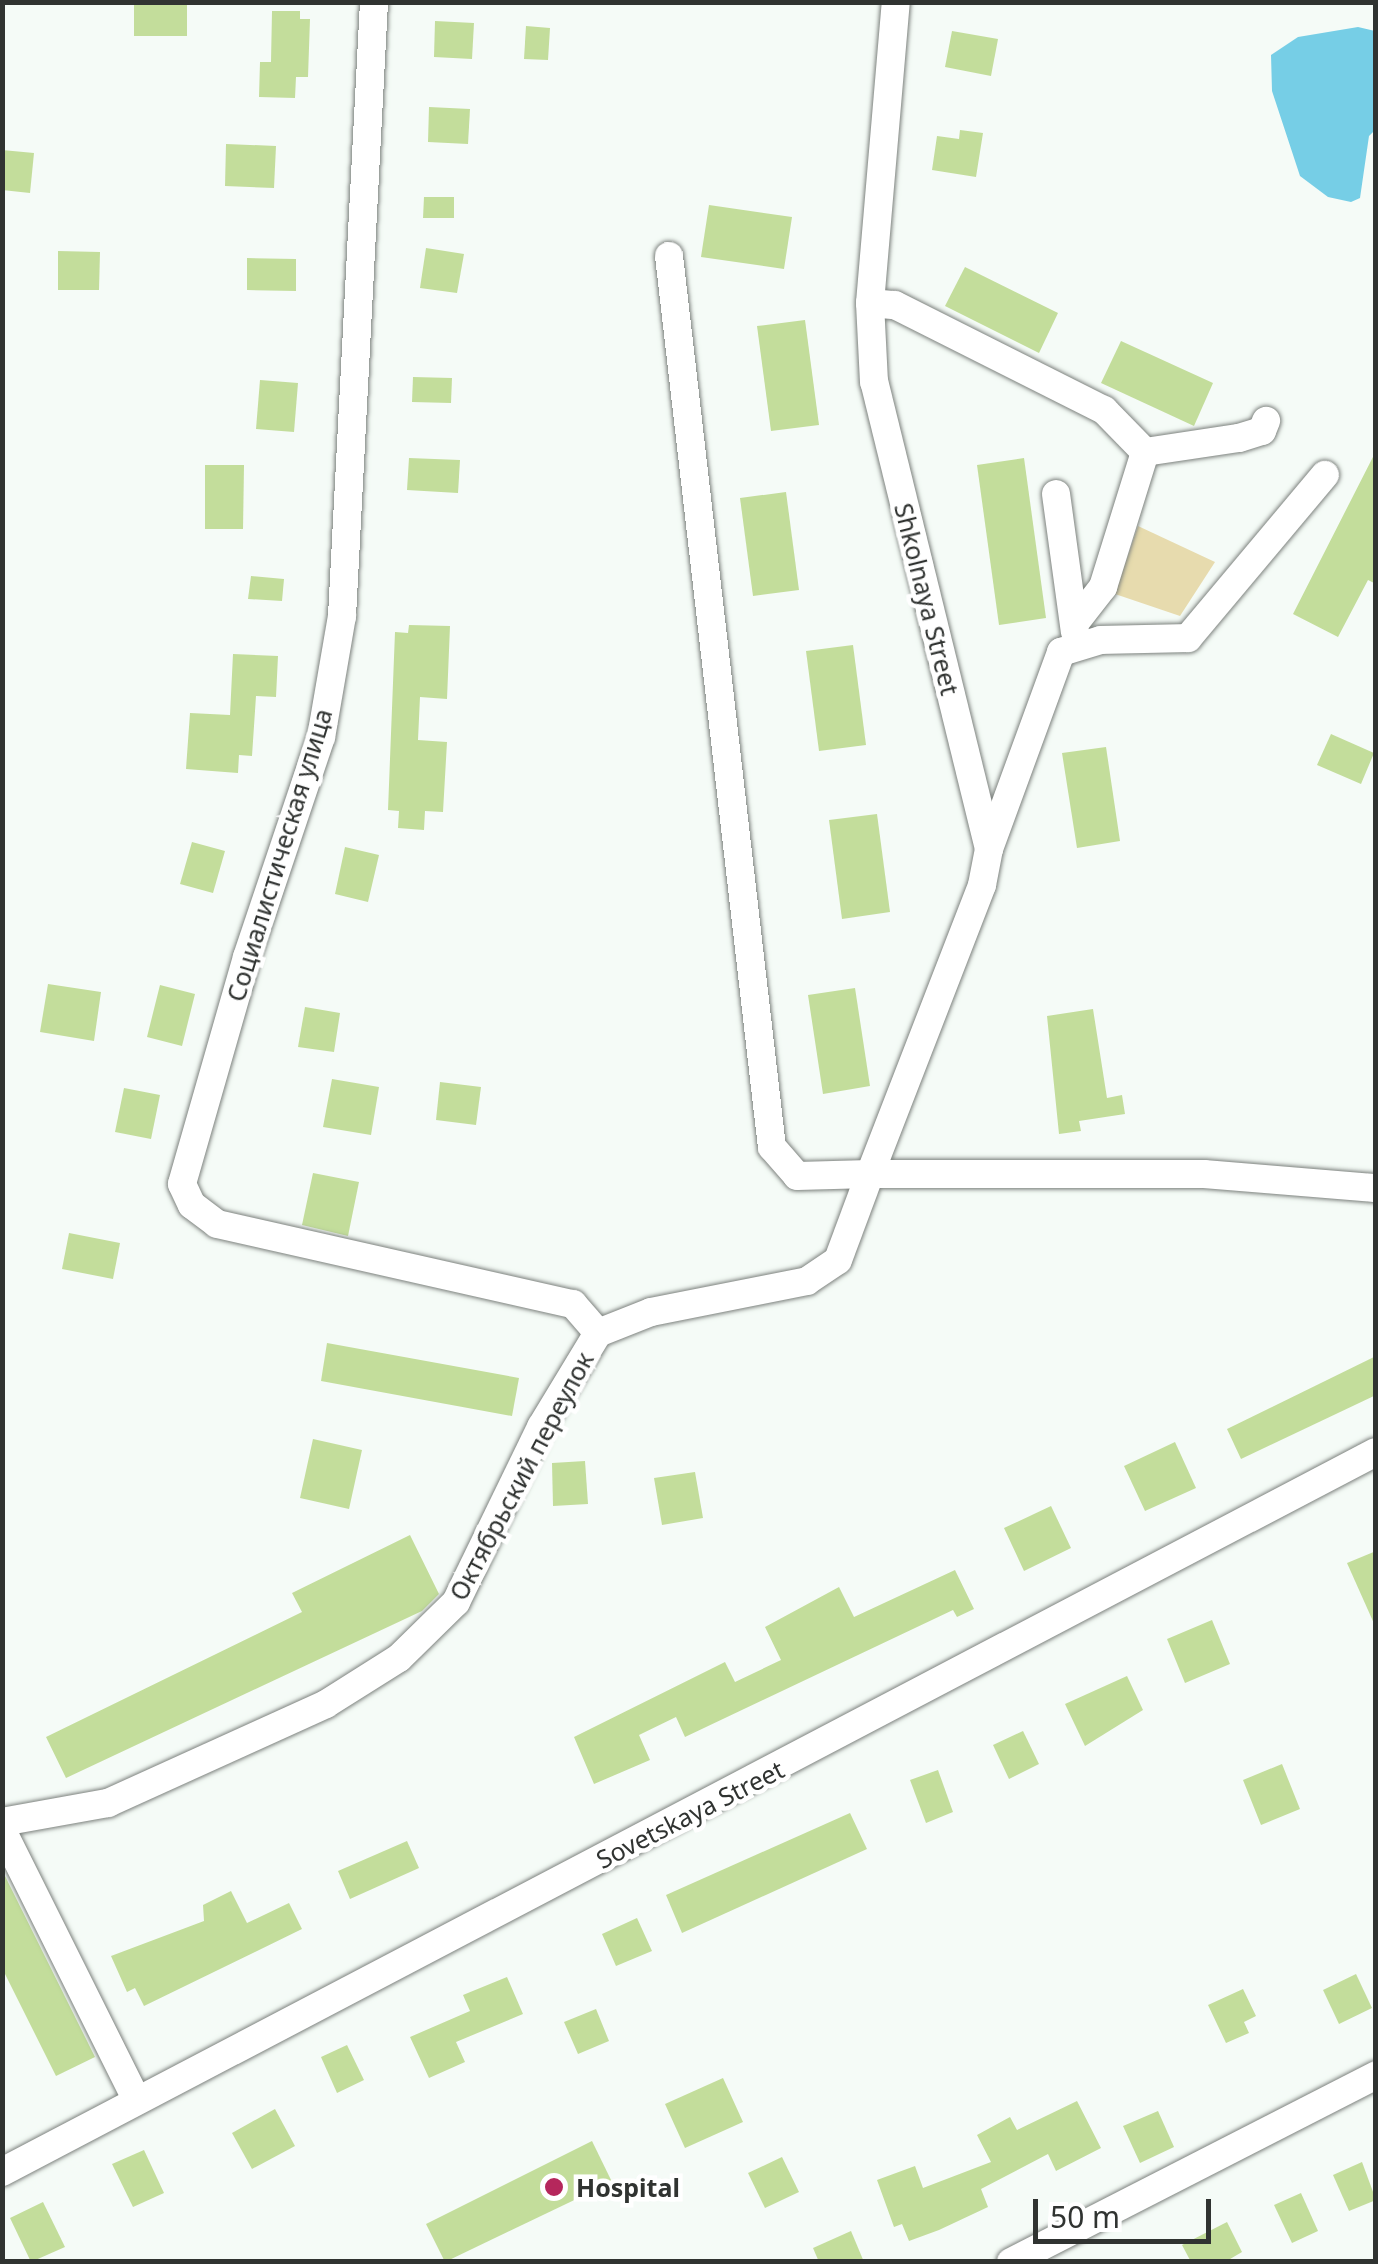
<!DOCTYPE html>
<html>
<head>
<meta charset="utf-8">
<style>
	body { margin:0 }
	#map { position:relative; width:1378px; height:2264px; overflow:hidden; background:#f5fbf7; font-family:"Noto Sans",sans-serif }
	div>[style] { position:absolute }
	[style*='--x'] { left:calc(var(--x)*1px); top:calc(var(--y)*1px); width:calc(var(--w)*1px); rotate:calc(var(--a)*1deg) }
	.green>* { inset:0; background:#e7dbae }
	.water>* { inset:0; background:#76cee6 }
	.building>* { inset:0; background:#c3dd9b }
	.roads { filter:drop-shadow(0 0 2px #7d827e) drop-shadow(0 0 2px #7d827e) }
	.street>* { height:28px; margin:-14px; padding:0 14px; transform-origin:14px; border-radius:14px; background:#fff }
	.dots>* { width:28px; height:28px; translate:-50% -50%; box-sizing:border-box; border:5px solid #fff; border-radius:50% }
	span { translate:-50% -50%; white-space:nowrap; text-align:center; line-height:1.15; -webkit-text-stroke:9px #fff; paint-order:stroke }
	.street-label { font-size:25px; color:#303331 }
	.poi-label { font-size:25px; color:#303331; font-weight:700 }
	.left { translate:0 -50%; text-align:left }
	.frame { position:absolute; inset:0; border:5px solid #303331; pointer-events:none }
	.scale { position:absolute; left:1033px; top:2199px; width:178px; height:45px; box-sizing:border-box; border:5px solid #303331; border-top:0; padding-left:12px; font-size:30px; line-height:35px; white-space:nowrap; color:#303331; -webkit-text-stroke:8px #fff; paint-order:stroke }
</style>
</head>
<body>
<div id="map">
	<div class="green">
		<i style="clip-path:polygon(1138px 526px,1215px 562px,1180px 616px,1115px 594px)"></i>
	</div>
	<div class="water">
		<i style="clip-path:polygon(1358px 27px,1375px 31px,1376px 129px,1369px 136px,1360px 198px,1351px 202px,1328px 197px,1300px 176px,1272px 91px,1271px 55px,1298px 37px)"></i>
	</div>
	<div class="building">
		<i style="clip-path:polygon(134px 2px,187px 2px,187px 36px,134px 36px)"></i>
		<i style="clip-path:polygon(272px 11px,300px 11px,300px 19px,310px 19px,308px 77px,296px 77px,295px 98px,259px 97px,260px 62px,271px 62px)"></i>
		<i style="clip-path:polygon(435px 21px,474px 23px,472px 59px,434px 57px)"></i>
		<i style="clip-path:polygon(526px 26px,550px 28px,548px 60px,524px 59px)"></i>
		<i style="clip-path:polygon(952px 31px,998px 39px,991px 76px,945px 67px)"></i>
		<i style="clip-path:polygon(429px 107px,470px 109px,468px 144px,428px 142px)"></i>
		<i style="clip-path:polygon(960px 130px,983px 133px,976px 177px,932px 170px,937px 136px,959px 139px)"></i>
		<i style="clip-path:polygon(226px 144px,276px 146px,274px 188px,225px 186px)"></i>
		<i style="clip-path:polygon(2px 150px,34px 153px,30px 193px,2px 190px)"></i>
		<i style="clip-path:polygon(424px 197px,454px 197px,454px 218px,423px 218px)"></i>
		<i style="clip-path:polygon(709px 205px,792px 217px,784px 269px,701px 257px)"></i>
		<i style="clip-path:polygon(426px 248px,464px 254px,457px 293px,420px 288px)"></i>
		<i style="clip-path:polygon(58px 251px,100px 252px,99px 290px,58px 290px)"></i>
		<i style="clip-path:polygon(247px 258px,296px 259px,296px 291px,247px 290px)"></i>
		<i style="clip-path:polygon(965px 267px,1058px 313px,1039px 353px,945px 306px)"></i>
		<i style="clip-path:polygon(805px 320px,819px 425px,771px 431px,757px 326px)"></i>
		<i style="clip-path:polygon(1121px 341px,1213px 383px,1194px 426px,1101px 383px)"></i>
		<i style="clip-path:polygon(413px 377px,452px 378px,451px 403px,412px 402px)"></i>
		<i style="clip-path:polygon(260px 380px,298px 383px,294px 432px,256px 429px)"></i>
		<i style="clip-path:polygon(1376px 451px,1376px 584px,1368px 580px,1338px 637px,1293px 614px)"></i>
		<i style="clip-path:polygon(409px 458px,460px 460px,458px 493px,407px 490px)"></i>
		<i style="clip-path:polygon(1024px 458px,1046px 618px,999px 625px,977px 465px)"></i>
		<i style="clip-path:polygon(205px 465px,244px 465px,243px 529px,205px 529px)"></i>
		<i style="clip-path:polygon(786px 492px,799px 590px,753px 596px,740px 498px)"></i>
		<i style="clip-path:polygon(251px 576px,284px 579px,282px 601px,248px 599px)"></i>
		<i style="clip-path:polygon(409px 625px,450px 626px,447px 699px,420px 697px,418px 740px,447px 742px,443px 812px,425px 811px,424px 830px,398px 828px,399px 811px,388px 810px,395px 632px,408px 633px)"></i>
		<i style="clip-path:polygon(853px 645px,866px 745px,819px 751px,806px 651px)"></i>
		<i style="clip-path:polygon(233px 654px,278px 656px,276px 697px,256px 696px,252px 756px,239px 755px,238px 773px,186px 769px,190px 713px,230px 715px)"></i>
		<i style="clip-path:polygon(1331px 734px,1374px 753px,1361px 784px,1317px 765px)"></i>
		<i style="clip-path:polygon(1106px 747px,1120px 841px,1077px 848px,1062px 753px)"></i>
		<i style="clip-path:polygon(877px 814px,890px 912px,842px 919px,829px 820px)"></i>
		<i style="clip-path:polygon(192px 842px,225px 851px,213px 893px,180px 884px)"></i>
		<i style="clip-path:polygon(345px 847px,379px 855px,368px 902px,335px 894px)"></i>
		<i style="clip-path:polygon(48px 984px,101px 992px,94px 1041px,40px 1032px)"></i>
		<i style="clip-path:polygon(160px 985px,195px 994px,182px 1046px,147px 1037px)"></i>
		<i style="clip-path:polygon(855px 988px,870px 1086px,823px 1094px,808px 995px)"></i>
		<i style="clip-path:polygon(305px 1007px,340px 1013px,334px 1052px,298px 1047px)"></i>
		<i style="clip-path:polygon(1093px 1009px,1107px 1098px,1122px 1095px,1125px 1114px,1079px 1121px,1081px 1131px,1059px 1134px,1047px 1016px)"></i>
		<i style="clip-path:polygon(332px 1079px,379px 1087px,371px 1135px,323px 1127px)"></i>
		<i style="clip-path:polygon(440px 1082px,481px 1087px,476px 1125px,436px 1120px)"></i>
		<i style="clip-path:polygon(124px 1088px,160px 1095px,151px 1139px,115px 1132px)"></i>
		<i style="clip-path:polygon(313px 1173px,359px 1182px,348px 1236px,302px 1225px)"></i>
		<i style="clip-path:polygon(69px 1233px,120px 1243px,113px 1279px,62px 1269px)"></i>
		<i style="clip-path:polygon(327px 1343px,519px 1378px,512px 1416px,321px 1381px)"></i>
		<i style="clip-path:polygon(1376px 1356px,1376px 1395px,1241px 1459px,1227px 1429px)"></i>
		<i style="clip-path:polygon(313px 1439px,362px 1450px,349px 1509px,300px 1498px)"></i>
		<i style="clip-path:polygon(1175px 1442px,1196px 1488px,1145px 1511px,1124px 1466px)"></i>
		<i style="clip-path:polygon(585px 1461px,588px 1504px,553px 1506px,552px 1463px)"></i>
		<i style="clip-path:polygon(695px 1472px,703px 1518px,662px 1525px,654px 1478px)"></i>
		<i style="clip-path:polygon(1051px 1506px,1071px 1548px,1024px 1571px,1004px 1528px)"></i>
		<i style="clip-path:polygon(410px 1535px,439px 1594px,422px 1611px,66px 1778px,46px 1737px,302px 1612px,292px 1593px)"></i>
		<i style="clip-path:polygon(1376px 1551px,1376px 1628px,1347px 1563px)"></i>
		<i style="clip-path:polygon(955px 1570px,974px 1609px,957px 1617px,953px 1610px,685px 1737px,676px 1717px,639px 1735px,650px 1760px,594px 1784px,574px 1737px,725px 1662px,735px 1682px,781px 1660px,765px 1627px,839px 1587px,854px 1617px)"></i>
		<i style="clip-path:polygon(1212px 1620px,1230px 1664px,1185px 1683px,1167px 1639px)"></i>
		<i style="clip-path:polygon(1127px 1676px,1143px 1710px,1085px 1746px,1065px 1704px)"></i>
		<i style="clip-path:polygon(1023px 1731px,1039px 1764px,1009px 1779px,993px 1745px)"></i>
		<i style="clip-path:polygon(1282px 1764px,1300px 1809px,1261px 1825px,1243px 1780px)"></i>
		<i style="clip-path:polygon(938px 1770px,953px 1812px,926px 1823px,910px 1780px)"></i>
		<i style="clip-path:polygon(850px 1813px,867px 1849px,682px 1933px,666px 1895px)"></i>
		<i style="clip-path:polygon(407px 1841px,419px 1868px,350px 1899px,338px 1871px)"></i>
		<i style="clip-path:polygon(2px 1870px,95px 2057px,56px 2076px,2px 1968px)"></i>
		<i style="clip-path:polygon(231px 1891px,247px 1923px,289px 1903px,302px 1929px,144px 2006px,135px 1988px,127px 1992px,111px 1956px,204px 1921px,203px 1905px)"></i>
		<i style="clip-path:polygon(637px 1918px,652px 1951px,616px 1966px,602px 1934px)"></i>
		<i style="clip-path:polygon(1356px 1974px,1372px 2008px,1339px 2024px,1323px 1990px)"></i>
		<i style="clip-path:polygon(507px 1977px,523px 2014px,456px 2042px,465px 2062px,429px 2078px,410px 2037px,470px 2011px,463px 1995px)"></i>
		<i style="clip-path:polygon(1243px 1989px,1256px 2016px,1244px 2022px,1249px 2033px,1226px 2043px,1208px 2005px)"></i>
		<i style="clip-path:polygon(596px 2009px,609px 2041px,578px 2054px,564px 2022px)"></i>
		<i style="clip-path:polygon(347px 2045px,364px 2080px,337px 2093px,321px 2057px)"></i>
		<i style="clip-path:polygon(723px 2078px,743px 2122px,685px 2148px,665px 2104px)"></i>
		<i style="clip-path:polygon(1077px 2101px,1101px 2148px,1056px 2171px,1048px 2154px,981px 2189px,988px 2207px,939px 2230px,909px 2241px,902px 2224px,894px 2227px,877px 2180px,915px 2166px,923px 2188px,991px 2162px,977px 2135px,1010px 2117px,1017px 2130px)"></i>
		<i style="clip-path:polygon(275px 2109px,295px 2146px,252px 2169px,232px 2133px)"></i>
		<i style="clip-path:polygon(1158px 2111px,1174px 2147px,1140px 2163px,1123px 2126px)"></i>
		<i style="clip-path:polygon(592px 2141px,612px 2182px,445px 2262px,426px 2224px)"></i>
		<i style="clip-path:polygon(144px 2150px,164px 2193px,133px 2207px,112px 2164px)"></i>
		<i style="clip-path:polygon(782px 2157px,799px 2192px,765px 2208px,748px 2173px)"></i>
		<i style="clip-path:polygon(1362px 2162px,1376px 2200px,1349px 2211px,1333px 2175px)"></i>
		<i style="clip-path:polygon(1301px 2193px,1318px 2231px,1292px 2243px,1274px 2205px)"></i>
		<i style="clip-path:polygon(43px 2202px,65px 2247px,31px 2262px,10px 2218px)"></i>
		<i style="clip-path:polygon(1227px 2222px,1242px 2252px,1225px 2262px,1191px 2262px,1182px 2245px)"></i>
		<i style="clip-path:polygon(851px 2231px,864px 2262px,819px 2262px,813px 2248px)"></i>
	</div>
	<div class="roads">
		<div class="street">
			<i style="--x:374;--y:2;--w:615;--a:92.98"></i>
			<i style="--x:342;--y:616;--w:123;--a:99.8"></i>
			<i style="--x:321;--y:737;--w:232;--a:108.6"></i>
			<i style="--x:247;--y:957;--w:236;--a:106"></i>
			<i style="--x:182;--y:1184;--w:23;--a:65"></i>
			<i style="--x:192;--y:1205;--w:31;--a:37"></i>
			<i style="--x:217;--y:1224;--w:365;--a:12.7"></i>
			<i style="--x:573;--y:1304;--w:38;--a:49"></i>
			<i style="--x:669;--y:256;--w:897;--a:83.41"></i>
			<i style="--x:772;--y:1147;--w:38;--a:49"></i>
			<i style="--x:797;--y:1176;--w:73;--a:-1.6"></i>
			<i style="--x:870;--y:1174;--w:310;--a:-68.8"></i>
			<i style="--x:982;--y:885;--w:37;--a:-79"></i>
			<i style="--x:989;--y:849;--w:481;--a:-103.8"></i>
			<i style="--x:874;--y:382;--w:79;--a:-92.9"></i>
			<i style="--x:870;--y:303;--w:302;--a:-85.1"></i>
			<i style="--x:870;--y:303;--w:25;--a:5"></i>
			<i style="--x:895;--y:305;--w:234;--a:26.7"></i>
			<i style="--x:1104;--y:410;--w:59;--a:45.7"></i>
			<i style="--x:1056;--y:494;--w:139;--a:82.2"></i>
			<i style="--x:1075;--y:623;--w:46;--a:-52.1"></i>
			<i style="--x:1103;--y:587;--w:141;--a:-72.7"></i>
			<i style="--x:1145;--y:452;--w:95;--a:-8.5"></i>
			<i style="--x:1239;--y:438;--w:24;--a:-17"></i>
			<i style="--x:1262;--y:431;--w:11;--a:-68"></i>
			<i style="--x:989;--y:849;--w:210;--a:-69.9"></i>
			<i style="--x:1061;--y:652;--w:42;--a:-16.7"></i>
			<i style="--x:1101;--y:640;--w:87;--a:-1.3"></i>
			<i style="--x:1188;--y:638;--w:213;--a:-50"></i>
			<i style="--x:2;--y:1822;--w:108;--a:-10.2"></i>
			<i style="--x:108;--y:1803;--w:239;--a:-24.4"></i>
			<i style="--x:326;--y:1704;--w:86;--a:-32.2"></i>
			<i style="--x:399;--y:1658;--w:80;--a:-44.5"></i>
			<i style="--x:456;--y:1602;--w:195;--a:-64.1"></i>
			<i style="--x:541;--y:1427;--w:110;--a:-58.8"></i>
			<i style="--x:598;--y:1333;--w:57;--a:-21.6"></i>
			<i style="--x:651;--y:1312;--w:159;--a:-11.2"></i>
			<i style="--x:807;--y:1281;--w:37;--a:-34"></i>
			<i style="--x:838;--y:1260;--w:92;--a:-69.6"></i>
			<i style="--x:870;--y:1174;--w:334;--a:0"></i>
			<i style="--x:1204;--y:1174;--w:173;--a:4.7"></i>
			<i style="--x:2;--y:1830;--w:298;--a:63.5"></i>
			<i style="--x:2;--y:2172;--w:1551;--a:-27.66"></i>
			<i style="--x:1011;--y:2262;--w:410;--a:-27.1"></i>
		</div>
	</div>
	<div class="dots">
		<i style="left:554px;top:2187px;background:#b5275c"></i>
	</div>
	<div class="street-label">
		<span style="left:927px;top:599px;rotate:76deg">Shkolnaya Street</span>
		<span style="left:279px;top:855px;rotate:-73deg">Социалистическая улица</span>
		<span style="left:521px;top:1476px;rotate:-62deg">Октябрьский переулок</span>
		<span style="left:690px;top:1814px;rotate:-27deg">Sovetskaya Street</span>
	</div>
	<div class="poi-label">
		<span class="left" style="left:576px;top:2187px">Hospital</span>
	</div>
	<div class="frame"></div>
	<div class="scale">50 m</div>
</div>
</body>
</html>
